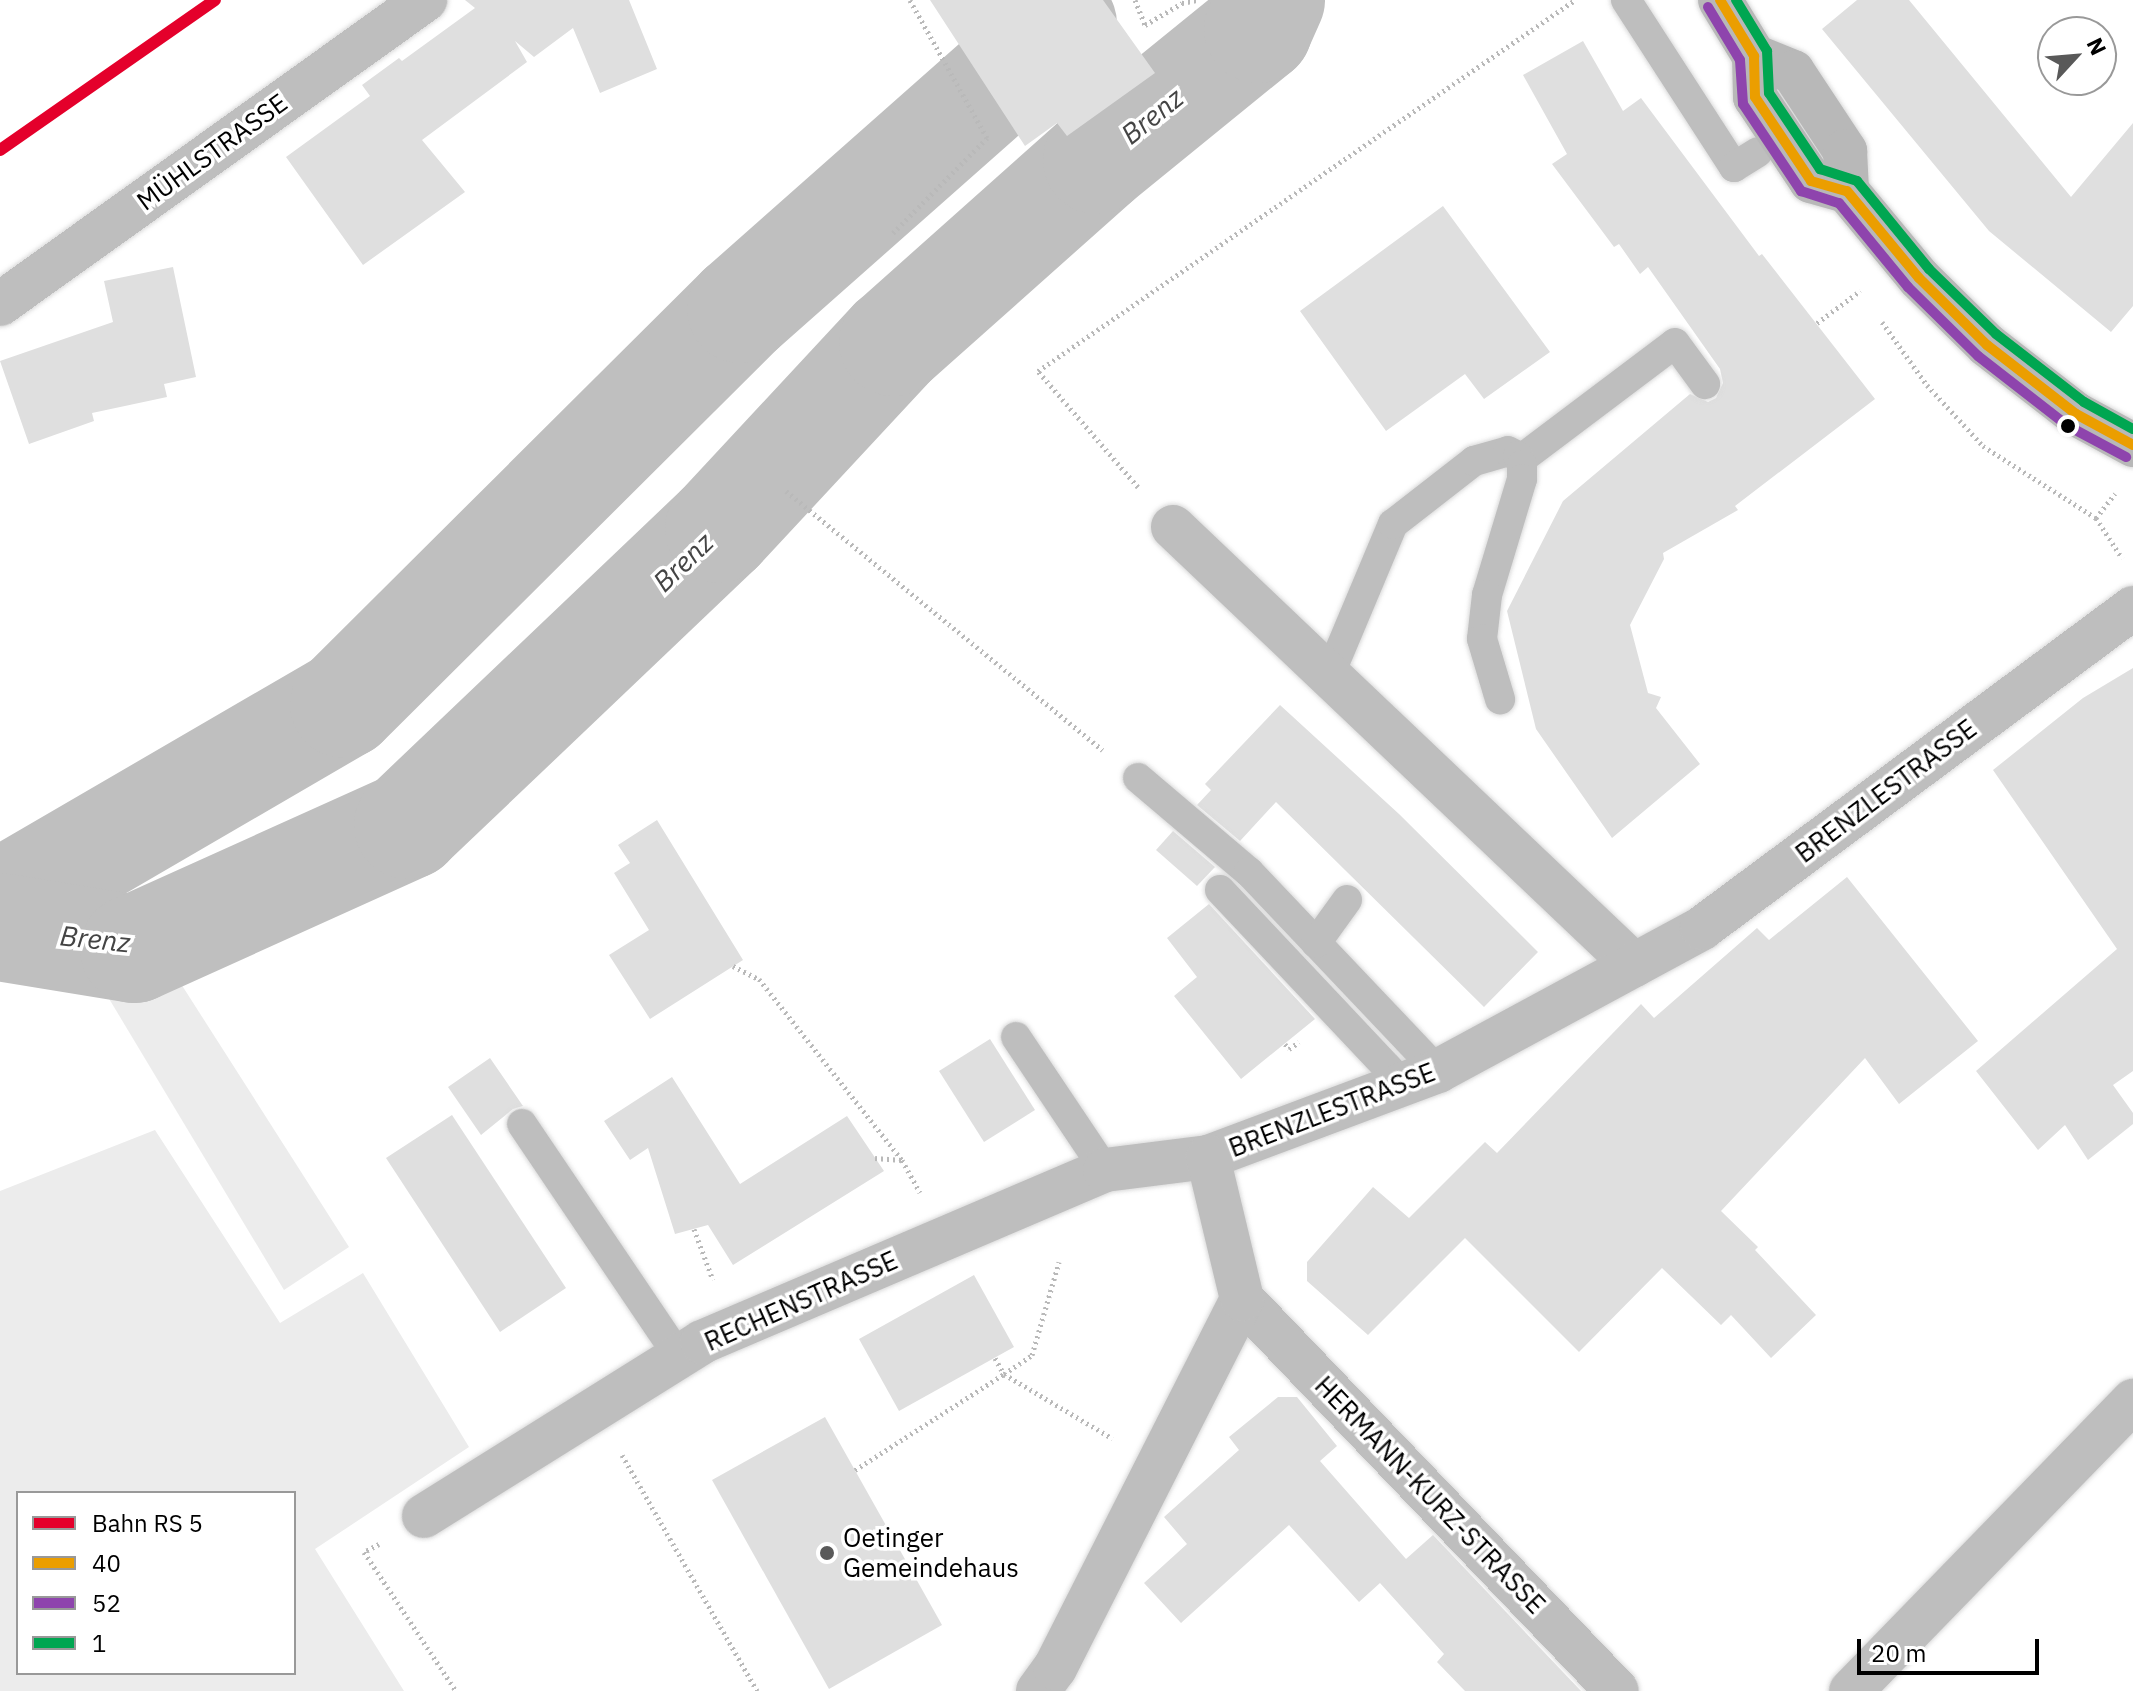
<!DOCTYPE html>
<html>
<head>
<meta charset="utf-8">
<style>
	body { margin:0 }
	#map { position:relative; width:2133px; height:1691px; overflow:hidden; background:#fff; font-family:"IBM Plex Sans",sans-serif }
	div>[style] { position:absolute }
	[style*='--x'] { left:calc(var(--x)*1px); top:calc(var(--y)*1px); width:calc(var(--w)*1px); rotate:calc(var(--a)*1deg) }
	.green>* { inset:0; background:#ececec }
	.river>* { height:108px; margin:-54px; padding:0 54px; transform-origin:54px; border-radius:54px; background:#bfbfbf }
	.building>* { inset:0; background:#dfdfdf }
	.path>* { height:5px; margin-top:-2.5px; transform-origin:0; background:repeating-linear-gradient(90deg,#b9b9b9 0 2px,transparent 0 6px) }
	.roads { filter:drop-shadow(0 0 2px #dbdbdb) drop-shadow(0 0 2px #dbdbdb) }
	.lane>* { height:30px; margin:-15px; padding:0 15px; transform-origin:15px; border-radius:15px; background:#bebebe }
	.street>* { height:44px; margin:-22px; padding:0 22px; transform-origin:22px; border-radius:22px; background:#bebebe }
	.secondary>* { height:44px; margin:-22px; padding:0 22px; transform-origin:22px; border-radius:22px; background:#b8b8b8 }
	.primary>* { height:44px; margin:-22px; padding:0 22px; transform-origin:22px; border-radius:22px; background:#bebebe }
	.bus-1>* { height:10px; margin:-5px; padding:0 5px; transform-origin:5px; border-radius:5px; background:#eb9e00 }
	.bus-2>* { height:10px; margin:-5px; padding:0 5px; transform-origin:5px; border-radius:5px; background:#8e44ad }
	.bus-3>* { height:10px; margin:-5px; padding:0 5px; transform-origin:5px; border-radius:5px; background:#00a651 }
	.rail-1>* { height:12px; margin:-6px; padding:0 6px; transform-origin:6px; border-radius:6px; background:#e4002b }
	.dots>* { width:22px; height:22px; translate:-50% -50%; box-sizing:border-box; border:4px solid #fff; border-radius:50% }
	span { translate:-50% -50%; white-space:nowrap; text-align:center; line-height:1.15; -webkit-text-stroke:7px #fff; paint-order:stroke }
	.street-label { font-size:26px; color:#000 }
	.poi-label { font-size:26px; color:#000 }
	.left { translate:0 -50%; text-align:left }
	.water-label { font-size:28px; color:#444; font-style:italic }
	.legend { position:absolute; left:16px; top:1491px; width:280px; height:184px; box-sizing:border-box; background:#fff; border:2px solid #999; margin:0; padding:10px 14px; list-style:none; font-size:24px; color:#000 }
	.legend li { display:flex; align-items:center; gap:16px; height:40px }
	.legend b { width:40px; border:2px solid #999 }
	.north { position:absolute; left:2037px; top:16px; width:80px; height:80px; box-sizing:border-box; background:#fff; border:2px solid #999; border-radius:50%; rotate:64deg; font-size:22px; font-weight:700; line-height:32px; text-align:center; color:#000 }
	.north::after { content:''; display:block; margin:auto; width:28px; height:36px; background:#595959; clip-path:polygon(50% 0,100% 100%,50% 72%,0 100%) }
	.scale { position:absolute; left:1857px; top:1639px; width:182px; height:36px; box-sizing:border-box; border:4px solid #000; border-top:0; padding-left:10px; font-size:24px; line-height:28px; white-space:nowrap; color:#000; -webkit-text-stroke:6px #fff; paint-order:stroke }
</style>
</head>
<body>
<div id="map">
	<div class="green">
		<i style="clip-path:polygon(176px 976px,349px 1247px,284px 1290px,105px 992px)"></i>
		<i style="clip-path:polygon(evenodd,155px 1130px,280px 1323px,363px 1273px,469px 1447px,315px 1549px,404px 1691px,0 1691px,0 1191px,155px 1130px,18px 1493px,294px 1493px,294px 1673px,18px 1673px,18px 1493px)"></i>
	</div>
	<div class="river">
		<i style="--x:0;--y:904;--w:398;--a:-30.2"></i>
		<i style="--x:344;--y:704;--w:560;--a:-44.86"></i>
		<i style="--x:741;--y:309;--w:430;--a:-41.5"></i>
		<i style="--x:0;--y:927;--w:136;--a:9.3"></i>
		<i style="--x:134;--y:949;--w:301;--a:-24.3"></i>
		<i style="--x:408;--y:825;--w:429;--a:-43.6"></i>
		<i style="--x:719;--y:529;--w:255;--a:-47.1"></i>
		<i style="--x:893;--y:342;--w:273;--a:-41.7"></i>
		<i style="--x:1097;--y:160;--w:208;--a:-39.1"></i>
		<i style="--x:1258;--y:29;--w:32;--a:-66"></i>
	</div>
	<div class="building">
		<i style="clip-path:polygon(465px 0,629px 0,657px 69px,600px 93px,573px 28px,534px 57px,515px 41px,527px 62px,422px 140px,465px 192px,363px 265px,286px 157px,370px 96px,362px 85px,399px 58px,402px 61px,475px 8px)"></i>
		<i style="clip-path:polygon(930px 0,1103px 0,1155px 73px,1067px 136px,1057px 123px,1025px 146px)"></i>
		<i style="clip-path:polygon(1857px 0,1909px 0,2071px 197px,2133px 123px,2133px 306px,2111px 332px,1989px 231px,1822px 29px)"></i>
		<i style="clip-path:polygon(1583px 41px,1623px 111px,1641px 98px,1759px 256px,1762px 254px,1875px 399px,1735px 506px,1738px 510px,1663px 553px,1664px 559px,1630px 625px,1648px 693px,1661px 697px,1656px 708px,1700px 764px,1612px 838px,1536px 729px,1507px 611px,1563px 501px,1690px 394px,1708px 402px,1716px 398px,1723px 383px,1720px 369px,1648px 267px,1640px 274px,1619px 244px,1614px 247px,1552px 164px,1567px 154px,1523px 75px)"></i>
		<i style="clip-path:polygon(1443px 206px,1550px 352px,1484px 399px,1465px 374px,1386px 431px,1300px 311px)"></i>
		<i style="clip-path:polygon(173px 267px,196px 377px,164px 384px,167px 397px,92px 413px,94px 421px,29px 444px,0 361px,113px 322px,104px 281px)"></i>
		<i style="clip-path:polygon(2133px 668px,2133px 1071px,2113px 1085px,2133px 1113px,2133px 1124px,2088px 1160px,2065px 1125px,2038px 1150px,1976px 1071px,2117px 949px,1993px 770px,2083px 698px)"></i>
		<i style="clip-path:polygon(1280px 705px,1399px 814px,1538px 952px,1484px 1007px,1276px 802px,1240px 841px,1197px 805px,1211px 790px,1205px 784px)"></i>
		<i style="clip-path:polygon(657px 820px,743px 960px,650px 1019px,609px 955px,649px 930px,614px 873px,630px 863px,618px 845px)"></i>
		<i style="clip-path:polygon(1173px 831px,1215px 867px,1197px 886px,1156px 850px)"></i>
		<i style="clip-path:polygon(1847px 877px,1978px 1041px,1899px 1104px,1865px 1058px,1721px 1211px,1758px 1247px,1755px 1250px,1816px 1315px,1771px 1358px,1731px 1315px,1721px 1325px,1662px 1268px,1579px 1352px,1465px 1238px,1368px 1335px,1307px 1281px,1307px 1262px,1373px 1187px,1409px 1218px,1485px 1142px,1497px 1153px,1641px 1004px,1654px 1018px,1757px 928px,1769px 940px)"></i>
		<i style="clip-path:polygon(1209px 904px,1315px 1019px,1241px 1079px,1174px 996px,1197px 977px,1167px 938px)"></i>
		<i style="clip-path:polygon(990px 1039px,1035px 1110px,984px 1142px,939px 1071px)"></i>
		<i style="clip-path:polygon(490px 1058px,523px 1106px,513px 1109px,481px 1135px,448px 1087px)"></i>
		<i style="clip-path:polygon(672px 1077px,740px 1184px,847px 1116px,884px 1171px,733px 1265px,708px 1225px,675px 1234px,648px 1148px,630px 1160px,604px 1121px)"></i>
		<i style="clip-path:polygon(452px 1115px,566px 1288px,500px 1332px,386px 1158px)"></i>
		<i style="clip-path:polygon(974px 1275px,1014px 1347px,899px 1411px,859px 1339px)"></i>
		<i style="clip-path:polygon(1278px 1397px,1297px 1397px,1337px 1446px,1320px 1461px,1406px 1559px,1433px 1535px,1581px 1691px,1465px 1691px,1437px 1662px,1444px 1654px,1380px 1583px,1359px 1602px,1289px 1525px,1181px 1623px,1144px 1583px,1187px 1544px,1164px 1517px,1239px 1450px,1229px 1437px)"></i>
		<i style="clip-path:polygon(825px 1417px,942px 1625px,829px 1689px,712px 1480px)"></i>
	</div>
	<div class="path">
		<i style="--x:1135;--y:0;--w:27;--a:68"></i>
		<i style="--x:1145;--y:25;--w:43;--a:-30.7"></i>
		<i style="--x:1182;--y:3;--w:15;--a:-11"></i>
		<i style="--x:893;--y:233;--w:134;--a:-45.3"></i>
		<i style="--x:987;--y:138;--w:158;--a:-119.2"></i>
		<i style="--x:1882;--y:322;--w:77;--a:54.5"></i>
		<i style="--x:1927;--y:385;--w:83;--a:47.4"></i>
		<i style="--x:1983;--y:446;--w:134;--a:32.5"></i>
		<i style="--x:2096;--y:518;--w:48;--a:57"></i>
		<i style="--x:1817;--y:323;--w:54;--a:-36.7"></i>
		<i style="--x:1138;--y:487;--w:153;--a:-130.8"></i>
		<i style="--x:1038;--y:371;--w:653;--a:-34.64"></i>
		<i style="--x:786;--y:491;--w:409;--a:39.3"></i>
		<i style="--x:2096;--y:518;--w:31;--a:-52"></i>
		<i style="--x:733;--y:966;--w:29;--a:27"></i>
		<i style="--x:759;--y:979;--w:231;--a:51.7"></i>
		<i style="--x:902;--y:1160;--w:37;--a:61"></i>
		<i style="--x:1285;--y:1044;--w:6;--a:51"></i>
		<i style="--x:1289;--y:1049;--w:12;--a:-35"></i>
		<i style="--x:875;--y:1158;--w:27;--a:4"></i>
		<i style="--x:694;--y:1229;--w:54;--a:69.6"></i>
		<i style="--x:995;--y:1358;--w:18;--a:61"></i>
		<i style="--x:1004;--y:1374;--w:34;--a:-34"></i>
		<i style="--x:1032;--y:1355;--w:97;--a:-73.8"></i>
		<i style="--x:622;--y:1455;--w:272;--a:60.2"></i>
		<i style="--x:855;--y:1470;--w:177;--a:-32.8"></i>
		<i style="--x:1004;--y:1374;--w:126;--a:30.7"></i>
		<i style="--x:379;--y:1544;--w:17;--a:152"></i>
		<i style="--x:364;--y:1552;--w:167;--a:56.5"></i>
	</div>
	<div class="roads">
		<div class="lane">
			<i style="--x:1626;--y:0;--w:199;--a:57.1"></i>
			<i style="--x:1734;--y:167;--w:28;--a:-32"></i>
			<i style="--x:1520;--y:460;--w:194;--a:-37"></i>
			<i style="--x:1675;--y:343;--w:51;--a:53.8"></i>
			<i style="--x:1329;--y:676;--w:165;--a:-67.2"></i>
			<i style="--x:1393;--y:524;--w:103;--a:-37.9"></i>
			<i style="--x:1474;--y:461;--w:35;--a:-16"></i>
			<i style="--x:1508;--y:451;--w:11;--a:27"></i>
			<i style="--x:1518;--y:456;--w:10;--a:66"></i>
			<i style="--x:1522;--y:465;--w:14;--a:90"></i>
			<i style="--x:1522;--y:479;--w:121;--a:106.8"></i>
			<i style="--x:1487;--y:595;--w:44;--a:96.5"></i>
			<i style="--x:1482;--y:639;--w:63;--a:73.3"></i>
			<i style="--x:1138;--y:778;--w:145;--a:40.3"></i>
			<i style="--x:1249;--y:872;--w:274;--a:46.5"></i>
			<i style="--x:1220;--y:890;--w:267;--a:46.7"></i>
			<i style="--x:1316;--y:943;--w:53;--a:-54.2"></i>
			<i style="--x:1016;--y:1037;--w:160;--a:56.2"></i>
			<i style="--x:522;--y:1124;--w:281;--a:56"></i>
		</div>
		<div class="street">
			<i style="--x:0;--y:304;--w:523;--a:-35.58"></i>
			<i style="--x:1173;--y:527;--w:636;--a:43.53"></i>
			<i style="--x:1242;--y:1299;--w:542;--a:46.27"></i>
			<i style="--x:424;--y:1516;--w:328;--a:-32"></i>
			<i style="--x:702;--y:1342;--w:438;--a:-23.1"></i>
			<i style="--x:1105;--y:1170;--w:104;--a:-7.2"></i>
			<i style="--x:1208;--y:1157;--w:246;--a:-20.5"></i>
			<i style="--x:1438;--y:1071;--w:300;--a:-28.4"></i>
			<i style="--x:1702;--y:928;--w:537;--a:-36.59"></i>
			<i style="--x:1038;--y:1691;--w:29;--a:-54"></i>
			<i style="--x:1055;--y:1668;--w:414;--a:-63.1"></i>
			<i style="--x:1242;--y:1299;--w:146;--a:-103.5"></i>
		</div>
		<div class="secondary">
			<i style="--x:1720;--y:0;--w:66;--a:58.7"></i>
			<i style="--x:1754;--y:56;--w:41;--a:88.6"></i>
			<i style="--x:1755;--y:97;--w:101;--a:56.3"></i>
			<i style="--x:1811;--y:181;--w:37;--a:16"></i>
			<i style="--x:1847;--y:191;--w:113;--a:50.4"></i>
			<i style="--x:1919;--y:278;--w:95;--a:44.6"></i>
			<i style="--x:1987;--y:345;--w:113;--a:37.8"></i>
			<i style="--x:2076;--y:414;--w:65;--a:28.5"></i>
			<i style="--x:1754;--y:56;--w:42;--a:22.3"></i>
			<i style="--x:1793;--y:72;--w:95;--a:56.6"></i>
			<i style="--x:1845;--y:151;--w:40;--a:87.1"></i>
		</div>
		<div class="primary">
			<i style="--x:1851;--y:1691;--w:405;--a:-45.8"></i>
		</div>
	</div>
	<div class="bus-1">
		<i style="--x:1720;--y:0;--w:66;--a:58.7"></i>
		<i style="--x:1754;--y:56;--w:41;--a:88.6"></i>
		<i style="--x:1755;--y:97;--w:101;--a:56.3"></i>
		<i style="--x:1811;--y:181;--w:37;--a:16"></i>
		<i style="--x:1847;--y:191;--w:113;--a:50.4"></i>
		<i style="--x:1919;--y:278;--w:95;--a:44.6"></i>
		<i style="--x:1987;--y:345;--w:113;--a:37.8"></i>
		<i style="--x:2076;--y:414;--w:65;--a:28.5"></i>
	</div>
	<div class="bus-2">
		<i style="--x:1708;--y:7;--w:62;--a:58.9"></i>
		<i style="--x:1740;--y:60;--w:44;--a:86.1"></i>
		<i style="--x:1743;--y:104;--w:105;--a:56.3"></i>
		<i style="--x:1801;--y:191;--w:40;--a:18"></i>
		<i style="--x:1839;--y:203;--w:109;--a:50.6"></i>
		<i style="--x:1908;--y:287;--w:98;--a:44.6"></i>
		<i style="--x:1978;--y:356;--w:114;--a:37.9"></i>
		<i style="--x:2068;--y:426;--w:66;--a:28.1"></i>
	</div>
	<div class="bus-3">
		<i style="--x:1736;--y:0;--w:60;--a:58.7"></i>
		<i style="--x:1767;--y:51;--w:42;--a:87.3"></i>
		<i style="--x:1769;--y:93;--w:92;--a:56.1"></i>
		<i style="--x:1820;--y:169;--w:39;--a:18"></i>
		<i style="--x:1857;--y:181;--w:114;--a:50.7"></i>
		<i style="--x:1929;--y:269;--w:93;--a:44.1"></i>
		<i style="--x:1996;--y:334;--w:111;--a:37.7"></i>
		<i style="--x:2084;--y:402;--w:56;--a:28.9"></i>
	</div>
	<div class="rail-1">
		<i style="--x:0;--y:150;--w:262;--a:-34.9"></i>
	</div>
	<div class="dots">
		<i style="left:2068px;top:426px;background:#000"></i>
		<i style="left:827px;top:1553px;background:#595959"></i>
	</div>
	<div class="street-label">
		<span style="left:212px;top:152px;rotate:-36deg">MÜHLSTRASSE</span>
		<span style="left:1886px;top:791px;rotate:-37deg">BRENZLESTRASSE</span>
		<span style="left:1332px;top:1110px;rotate:-21deg">BRENZLESTRASSE</span>
		<span style="left:801px;top:1301px;rotate:-24deg">RECHENSTRASSE</span>
		<span style="left:1430px;top:1495px;rotate:46deg">HERMANN-KURZ-STRASSE</span>
	</div>
	<div class="poi-label">
		<span class="left" style="left:843px;top:1553px">Oetinger<br>Gemeindehaus</span>
	</div>
	<div class="water-label">
		<span style="left:1152px;top:116px;rotate:-39deg">Brenz</span>
		<span style="left:683px;top:562px;rotate:-44deg">Brenz</span>
		<span style="left:95px;top:939px;rotate:6deg">Brenz</span>
	</div>
	<ul class="legend">
	<li><b style="height:10px;background:#e4002b"></b>Bahn RS 5</li>
	<li><b style="height:10px;background:#eb9e00"></b>40</li>
	<li><b style="height:10px;background:#8e44ad"></b>52</li>
	<li><b style="height:10px;background:#00a651"></b>1</li>
	</ul>
	<div class="north">N</div>
	<div class="scale">20 m</div>
</div>
</body>
</html>
